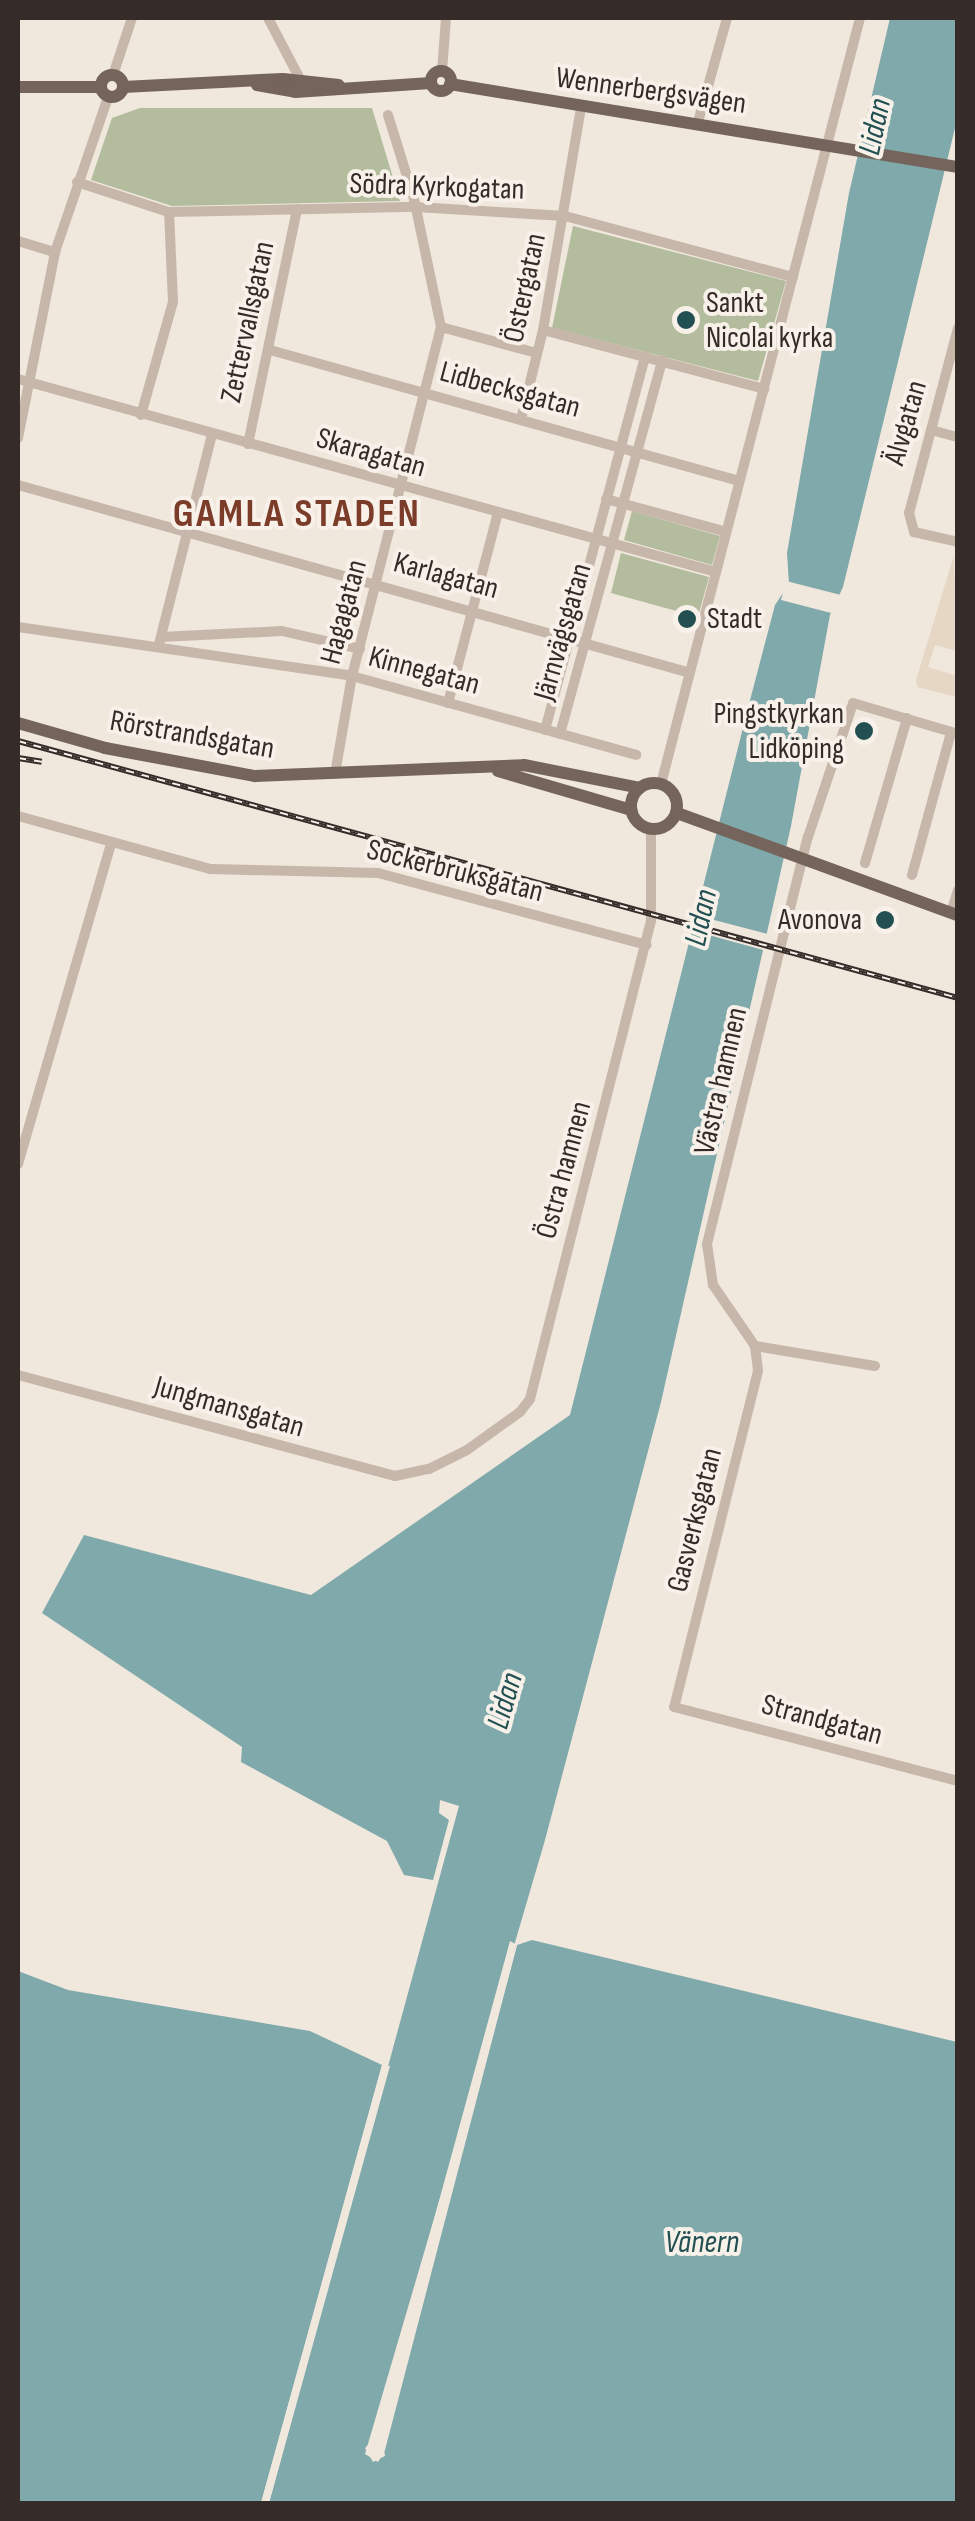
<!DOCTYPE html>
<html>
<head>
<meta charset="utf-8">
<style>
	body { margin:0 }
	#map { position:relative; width:975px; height:2521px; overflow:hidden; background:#f0e7dd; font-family:"Sofia Sans Condensed",sans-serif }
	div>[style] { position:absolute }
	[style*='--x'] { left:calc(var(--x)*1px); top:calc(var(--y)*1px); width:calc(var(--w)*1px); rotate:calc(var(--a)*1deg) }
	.green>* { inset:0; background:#b3bd9e }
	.plaza>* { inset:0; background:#e6d7c5 }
	.water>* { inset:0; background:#7fa9aa }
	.pier>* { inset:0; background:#f0e7dd }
	.minor>* { height:10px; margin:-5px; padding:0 5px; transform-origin:5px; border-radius:5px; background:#c7b7aa }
	.major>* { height:12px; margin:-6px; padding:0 6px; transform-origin:6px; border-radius:6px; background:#75645b }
	.major>.ring { margin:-6px; padding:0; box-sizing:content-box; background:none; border:12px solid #75645b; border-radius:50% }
	.rail>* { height:6px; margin-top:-3px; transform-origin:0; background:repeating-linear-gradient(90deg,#f8f1e9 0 8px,#352c29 0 16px); box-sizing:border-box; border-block:2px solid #352c29 }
	.dots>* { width:28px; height:28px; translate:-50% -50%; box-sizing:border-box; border:5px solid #f8f1e9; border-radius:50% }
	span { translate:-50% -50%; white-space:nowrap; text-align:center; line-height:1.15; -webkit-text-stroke:8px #f8f1e9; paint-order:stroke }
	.street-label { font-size:30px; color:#352c29 }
	.poi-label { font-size:30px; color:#352c29 }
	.left { translate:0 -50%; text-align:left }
	.right { translate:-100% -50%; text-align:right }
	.water-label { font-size:32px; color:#225052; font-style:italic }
	.district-label { font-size:40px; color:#7c3c2a; font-weight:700; letter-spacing:2.5px }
	.frame { position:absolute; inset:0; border:20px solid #352c29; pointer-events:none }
</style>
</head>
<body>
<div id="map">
	<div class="green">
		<i style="clip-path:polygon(140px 108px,372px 108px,400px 201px,172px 206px,91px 180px,112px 118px)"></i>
		<i style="clip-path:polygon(573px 226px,786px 281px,758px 381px,552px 328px)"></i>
		<i style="clip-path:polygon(632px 511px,720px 536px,712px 565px,624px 540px)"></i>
		<i style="clip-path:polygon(621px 553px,709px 577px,698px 617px,611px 593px)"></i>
	</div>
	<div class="plaza">
		<i style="clip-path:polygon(954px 555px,957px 651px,935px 645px,928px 667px,957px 676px,957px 697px,917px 687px,916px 680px)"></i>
	</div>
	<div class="water">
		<i style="clip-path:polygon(890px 18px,957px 18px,957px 120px,843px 587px,830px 615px,791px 826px,661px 1402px,545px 1840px,365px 2454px,378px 2462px,385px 2450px,517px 1945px,532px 1940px,957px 2042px,957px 2503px,269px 2503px,459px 1806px,440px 1800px,439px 1813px,449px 1820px,433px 1880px,404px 1875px,387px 1841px,241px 1762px,242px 1747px,42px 1613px,84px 1535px,311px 1595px,570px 1415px,749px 704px,775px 605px,789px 584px,787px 553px,849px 193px)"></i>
		<i style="clip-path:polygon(18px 1971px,68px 1990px,310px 2031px,382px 2065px,261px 2503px,18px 2504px)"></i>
	</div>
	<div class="pier">
		<i style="clip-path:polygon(786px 581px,841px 595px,835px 614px,781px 600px)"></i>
		<i style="clip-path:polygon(691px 914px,772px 935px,767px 951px,687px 929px)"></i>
		<i style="clip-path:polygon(510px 1941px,517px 1945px,383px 2442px,385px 2456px,373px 2462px,365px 2448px,374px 2439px)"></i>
		<i style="clip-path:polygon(382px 2065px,390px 2066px,269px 2503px,261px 2503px)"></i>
	</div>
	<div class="minor">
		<i style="--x:268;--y:18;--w:69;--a:62.3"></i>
		<i style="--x:442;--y:72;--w:54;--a:-85.8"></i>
		<i style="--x:113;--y:75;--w:60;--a:-71.6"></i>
		<i style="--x:698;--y:122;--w:108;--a:-74.4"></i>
		<i style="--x:77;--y:182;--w:97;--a:18.1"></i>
		<i style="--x:169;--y:212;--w:247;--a:-1.2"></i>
		<i style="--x:416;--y:207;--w:149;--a:3.5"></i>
		<i style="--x:565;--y:216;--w:236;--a:15"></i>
		<i style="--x:18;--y:241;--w:39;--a:17"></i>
		<i style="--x:441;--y:327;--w:99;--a:15.2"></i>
		<i style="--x:958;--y:328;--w:191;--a:104.8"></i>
		<i style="--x:909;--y:513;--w:20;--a:75"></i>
		<i style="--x:914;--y:532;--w:45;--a:12.8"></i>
		<i style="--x:543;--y:330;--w:229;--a:14.9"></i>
		<i style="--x:270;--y:350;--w:484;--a:15.6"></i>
		<i style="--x:18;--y:379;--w:720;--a:15.46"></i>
		<i style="--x:141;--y:415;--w:117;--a:-74.2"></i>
		<i style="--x:173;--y:302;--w:90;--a:-92.5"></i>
		<i style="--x:521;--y:419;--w:92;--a:-76.1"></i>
		<i style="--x:543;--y:330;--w:226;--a:-80.3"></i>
		<i style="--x:931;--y:430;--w:28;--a:15"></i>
		<i style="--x:18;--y:438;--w:190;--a:-78.7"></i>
		<i style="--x:55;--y:252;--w:164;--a:-71.1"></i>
		<i style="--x:248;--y:444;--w:240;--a:-78.2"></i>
		<i style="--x:18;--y:485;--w:695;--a:15.62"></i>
		<i style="--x:606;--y:499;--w:121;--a:15.3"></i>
		<i style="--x:18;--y:627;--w:338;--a:8.3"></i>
		<i style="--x:352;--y:676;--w:295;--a:15.5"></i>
		<i style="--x:161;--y:637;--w:121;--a:-2.8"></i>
		<i style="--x:282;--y:631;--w:80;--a:13"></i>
		<i style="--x:159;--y:644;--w:216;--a:-75.8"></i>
		<i style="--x:448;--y:703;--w:196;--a:-75.3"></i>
		<i style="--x:545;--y:730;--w:387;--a:-75"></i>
		<i style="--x:560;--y:734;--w:388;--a:-74.7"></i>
		<i style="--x:335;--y:774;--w:99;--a:-80.2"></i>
		<i style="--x:352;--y:676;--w:360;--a:-75.7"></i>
		<i style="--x:441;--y:327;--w:131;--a:-101.9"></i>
		<i style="--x:414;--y:199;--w:88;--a:-107.2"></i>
		<i style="--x:661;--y:784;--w:791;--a:-75.44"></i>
		<i style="--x:18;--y:816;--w:199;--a:15.4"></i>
		<i style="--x:210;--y:869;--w:168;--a:1.4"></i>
		<i style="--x:378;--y:873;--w:278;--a:15"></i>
		<i style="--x:865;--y:863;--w:151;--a:-73.8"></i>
		<i style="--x:912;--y:875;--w:148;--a:-74.7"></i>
		<i style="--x:951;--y:913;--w:24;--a:-73"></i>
		<i style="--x:18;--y:1164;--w:333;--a:-73.8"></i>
		<i style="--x:755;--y:1346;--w:25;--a:83"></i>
		<i style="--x:758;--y:1371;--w:346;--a:104"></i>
		<i style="--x:674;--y:1707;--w:293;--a:14.6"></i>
		<i style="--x:875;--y:1366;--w:122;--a:-170.5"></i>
		<i style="--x:755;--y:1346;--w:74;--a:-124.5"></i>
		<i style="--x:713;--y:1285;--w:41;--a:-98.3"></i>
		<i style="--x:707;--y:1244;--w:419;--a:-76.1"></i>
		<i style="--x:808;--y:837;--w:141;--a:-71.4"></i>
		<i style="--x:853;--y:703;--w:109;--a:16.4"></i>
		<i style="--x:18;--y:1375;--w:390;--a:15"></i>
		<i style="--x:395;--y:1476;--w:35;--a:-12"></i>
		<i style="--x:429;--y:1469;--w:42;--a:-26.6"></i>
		<i style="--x:467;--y:1450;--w:65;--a:-35.6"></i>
		<i style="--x:520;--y:1412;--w:16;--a:-52"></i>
		<i style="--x:530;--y:1399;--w:493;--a:-75.8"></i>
		<i style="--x:651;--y:921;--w:91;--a:-90"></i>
	</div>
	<div class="major">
		<i class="ring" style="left:431px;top:71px;width:8px;height:8px"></i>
		<i class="ring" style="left:101px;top:75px;width:10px;height:10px"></i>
		<i style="--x:450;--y:84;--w:515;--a:9.28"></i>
		<i style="--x:257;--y:85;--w:39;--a:10"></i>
		<i style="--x:295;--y:92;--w:136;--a:-3.8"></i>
		<i style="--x:18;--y:87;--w:82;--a:0"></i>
		<i style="--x:123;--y:87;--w:160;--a:-2.9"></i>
		<i style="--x:283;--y:79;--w:56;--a:6.1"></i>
		<i style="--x:18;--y:723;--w:91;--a:16"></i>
		<i style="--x:105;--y:748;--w:153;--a:10.6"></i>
		<i style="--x:255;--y:776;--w:269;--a:-2.3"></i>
		<i style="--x:524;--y:765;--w:118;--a:11.2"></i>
		<i style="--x:498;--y:771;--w:139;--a:16.3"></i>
		<i class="ring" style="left:631px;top:783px;width:34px;height:34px"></i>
		<i style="--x:677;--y:813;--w:299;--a:20"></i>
	</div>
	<div class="rail">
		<i style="--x:18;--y:741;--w:974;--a:15.29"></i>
		<i style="--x:18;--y:758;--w:24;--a:9"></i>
	</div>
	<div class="dots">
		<i style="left:686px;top:320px;background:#225052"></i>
		<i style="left:687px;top:619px;background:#225052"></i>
		<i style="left:864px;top:731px;background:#225052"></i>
		<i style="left:885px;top:920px;background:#225052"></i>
	</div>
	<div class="street-label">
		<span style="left:651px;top:91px;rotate:8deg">Wennerbergsvägen</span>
		<span style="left:437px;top:187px;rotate:2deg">Södra Kyrkogatan</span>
		<span style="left:525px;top:288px;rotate:-78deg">Östergatan</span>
		<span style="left:248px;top:322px;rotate:-78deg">Zettervallsgatan</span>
		<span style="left:510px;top:390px;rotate:15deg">Lidbecksgatan</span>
		<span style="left:906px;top:423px;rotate:-74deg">Älvgatan</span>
		<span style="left:371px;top:453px;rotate:16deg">Skaragatan</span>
		<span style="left:446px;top:576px;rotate:15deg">Karlagatan</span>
		<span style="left:344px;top:612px;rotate:-75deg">Hagagatan</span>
		<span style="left:563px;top:632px;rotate:-74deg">Järnvägsgatan</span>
		<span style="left:424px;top:671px;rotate:15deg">Kinnegatan</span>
		<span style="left:192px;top:735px;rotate:10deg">Rörstrandsgatan</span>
		<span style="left:455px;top:871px;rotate:14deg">Sockerbruksgatan</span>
		<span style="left:721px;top:1081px;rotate:-77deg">Västra hamnen</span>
		<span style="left:564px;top:1170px;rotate:-75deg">Östra hamnen</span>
		<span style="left:229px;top:1407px;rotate:16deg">Jungmansgatan</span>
		<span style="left:695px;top:1520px;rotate:-76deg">Gasverksgatan</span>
		<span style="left:822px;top:1720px;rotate:15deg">Strandgatan</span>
	</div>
	<div class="poi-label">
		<span class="left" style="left:706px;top:320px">Sankt<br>Nicolai kyrka</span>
		<span class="left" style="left:707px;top:619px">Stadt</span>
		<span class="right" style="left:844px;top:731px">Pingstkyrkan<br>Lidköping</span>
		<span class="right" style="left:862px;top:920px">Avonova</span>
	</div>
	<div class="water-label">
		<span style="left:876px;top:127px;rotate:-78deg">Lidan</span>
		<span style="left:702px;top:918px;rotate:-78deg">Lidan</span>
		<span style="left:506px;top:1701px;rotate:-74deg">Lidan</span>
		<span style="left:702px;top:2243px">Vänern</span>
	</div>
	<div class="district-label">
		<span style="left:297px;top:514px">GAMLA STADEN</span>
	</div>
	<div class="frame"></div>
</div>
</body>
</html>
